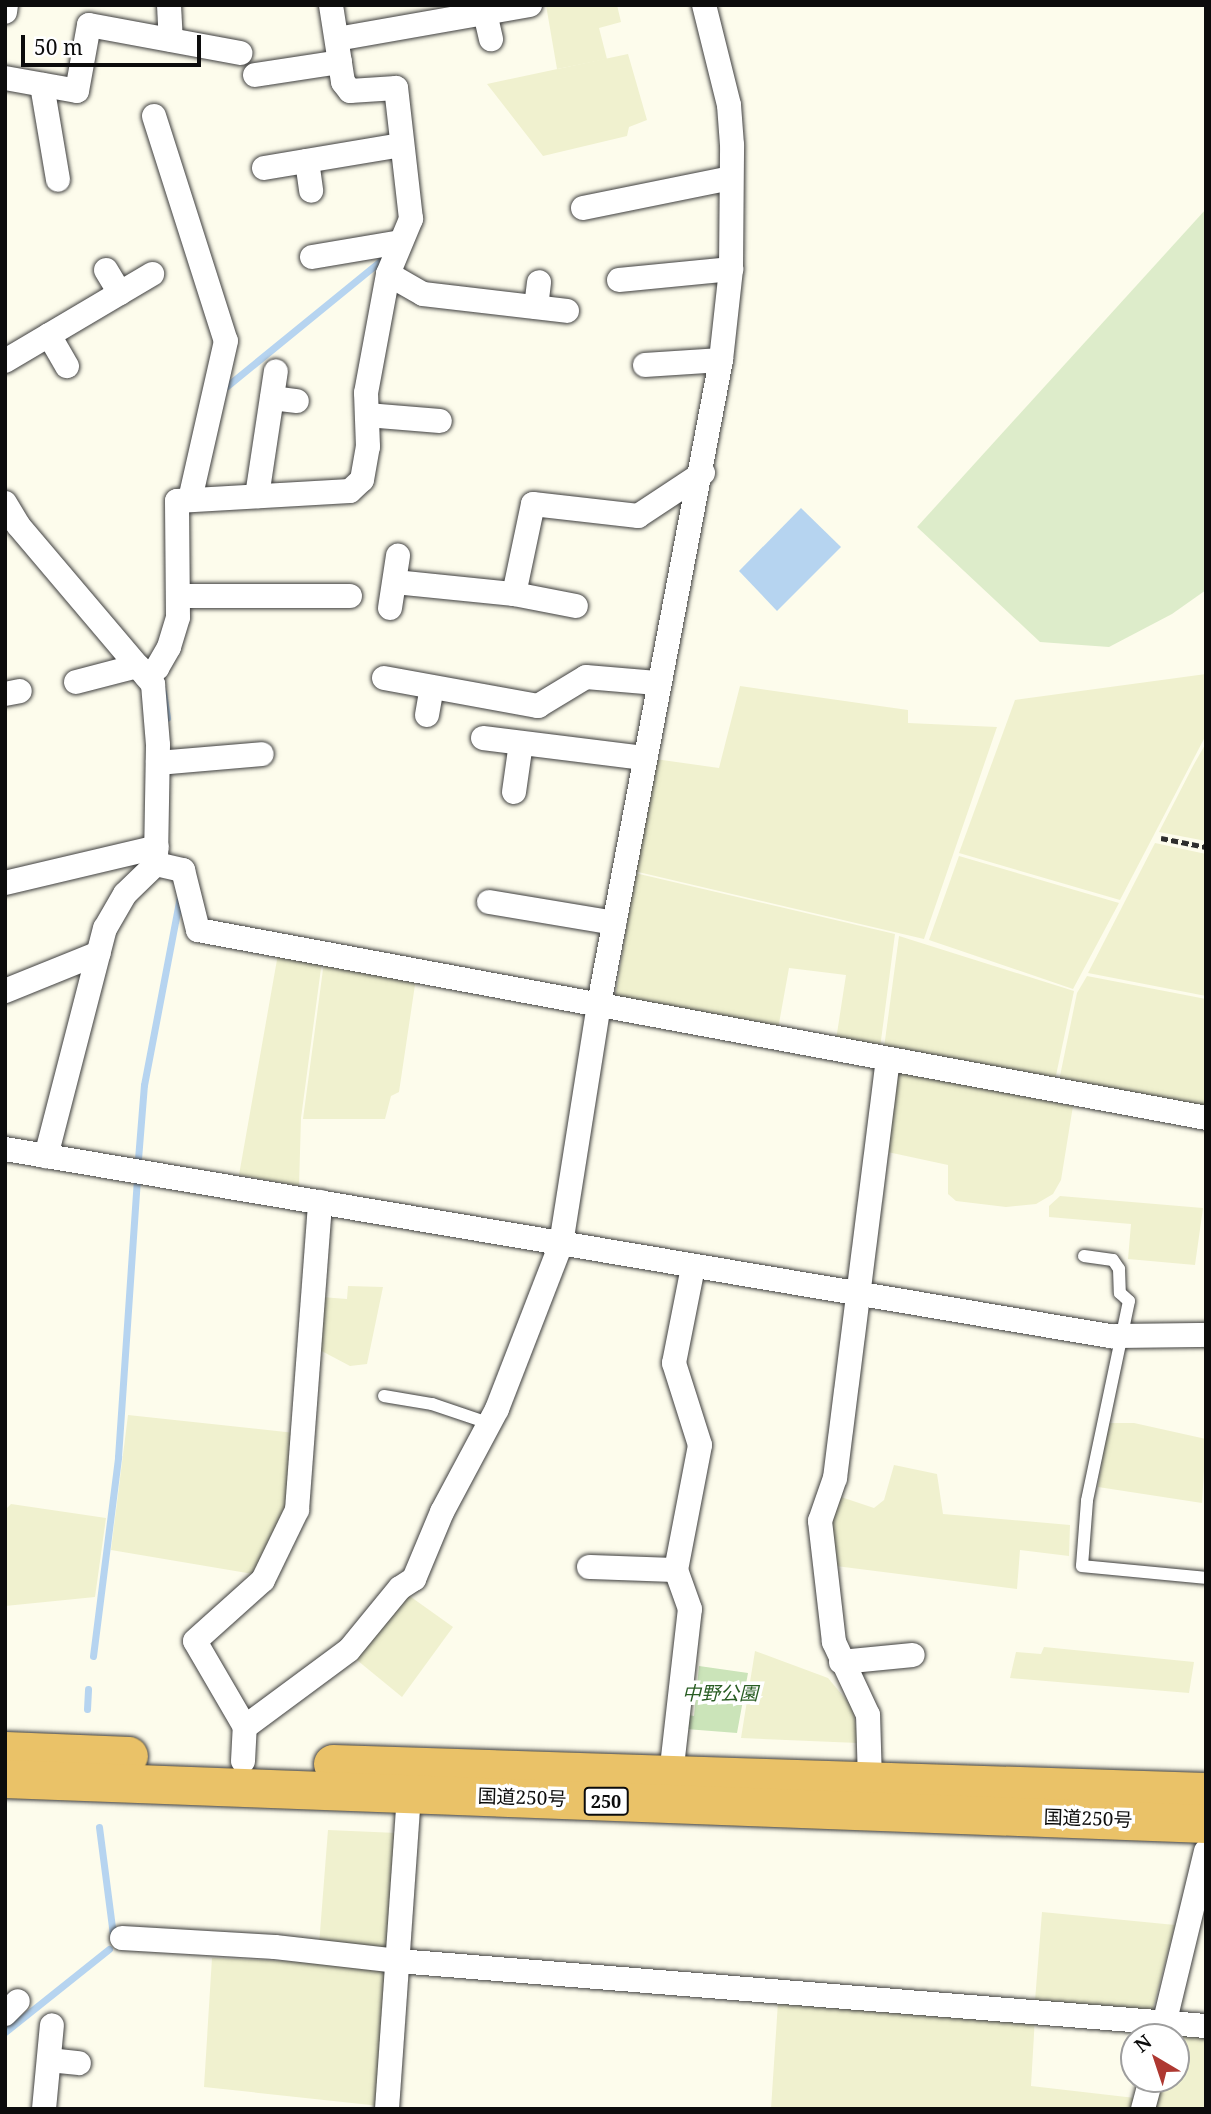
<!DOCTYPE html>
<html>
<head>
<meta charset="utf-8">
<style>
	body { margin:0 }
	#map { position:relative; width:1211px; height:2114px; overflow:hidden; background:#fdfcec; font-family:"Noto Serif","Noto Sans JP",serif }
	div>[style] { position:absolute }
	[style*='--x'] { left:calc(var(--x)*1px); top:calc(var(--y)*1px); width:calc(var(--w)*1px); rotate:calc(var(--a)*1deg) }
	.farmland>* { inset:0; background:#f0f1cf }
	.green>* { inset:0; background:#cbe4b9 }
	.pitch>* { inset:0; background:#ddecca }
	.water>* { inset:0; background:#b6d4f0 }
	.stream>* { height:7px; margin:-3.5px; padding:0 3.5px; transform-origin:3.5px; border-radius:3.5px; background:#b6d4f0 }
	.path>* { height:4.5px; margin-top:-2.25px; transform-origin:0; background:repeating-linear-gradient(90deg,#2e2e2e 0 7px,transparent 0 10.5px) }
	.roads { filter:drop-shadow(0 0 2px #3f3f3f) drop-shadow(0 0 2px #3f3f3f) }
	.service>* { height:12px; margin:-6px; padding:0 6px; transform-origin:6px; border-radius:6px; background:#fff }
	.minor>* { height:24px; margin:-12px; padding:0 12px; transform-origin:12px; border-radius:12px; background:#fff }
	.trunk>* { height:38px; margin:-19px; padding:0 19px; transform-origin:19px; border-radius:19px; background:#eac268 }
	span { translate:-50% -50%; white-space:nowrap; text-align:center; line-height:1.15; -webkit-text-stroke:7px #fff; paint-order:stroke }
	.shield-label span { padding:2px 5px; background:#fff; border:2px solid; border-radius:5px; -webkit-text-stroke-width:0 }
	.shield-label { font-size:18px; color:#0c0c0c; font-weight:700 }
	.park-label { font-size:19px; color:#295d23; font-style:italic }
	.street-label { font-size:19px; color:#0c0c0c }
	.frame { position:absolute; inset:0; border:7px solid #0c0c0c; pointer-events:none }
	.north { position:absolute; left:1120px; top:2023px; width:70px; height:70px; box-sizing:border-box; background:#fff; border:2px solid #9e9e9e; border-radius:50%; rotate:321deg; font-size:19px; font-weight:700; line-height:28px; text-align:center; color:#0c0c0c }
	.north::after { content:''; display:block; margin:auto; width:24px; height:32px; background:#ae3831; clip-path:polygon(50% 0,100% 100%,50% 72%,0 100%) }
	.scale { position:absolute; left:21px; top:35px; width:180px; height:32px; box-sizing:border-box; border:4px solid #0c0c0c; border-top:0; padding-left:9px; font-size:21px; line-height:24px; white-space:nowrap; color:#0c0c0c; -webkit-text-stroke:5px #fff; paint-order:stroke }
</style>
</head>
<body>
<div id="map">
	<div class="farmland">
		<i style="clip-path:polygon(546px 5px,617px 5px,621px 22px,599px 28px,607px 59px,557px 69px)"></i>
		<i style="clip-path:polygon(628px 54px,647px 120px,629px 127px,627px 136px,543px 156px,487px 84px)"></i>
		<i style="clip-path:polygon(1206px 674px,1206px 735px,1120px 900px,959px 853px,1015px 700px)"></i>
		<i style="clip-path:polygon(740px 686px,908px 710px,908px 723px,997px 727px,924px 939px,634px 871px,655px 759px,719px 768px)"></i>
		<i style="clip-path:polygon(1206px 743px,1206px 841px,1159px 832px,1193px 766px)"></i>
		<i style="clip-path:polygon(1155px 843px,1206px 854px,1206px 996px,1088px 973px)"></i>
		<i style="clip-path:polygon(959px 856px,1119px 903px,1073px 989px,929px 940px)"></i>
		<i style="clip-path:polygon(635px 873px,895px 934px,880px 1048px,836px 1040px,846px 975px,789px 968px,778px 1029px,615px 999px)"></i>
		<i style="clip-path:polygon(899px 936px,1074px 991px,1055px 1080px,884px 1048px)"></i>
		<i style="clip-path:polygon(278px 954px,322px 961px,301px 1118px,299px 1186px,239px 1175px)"></i>
		<i style="clip-path:polygon(324px 962px,416px 978px,399px 1092px,391px 1096px,385px 1119px,303px 1119px)"></i>
		<i style="clip-path:polygon(1087px 976px,1206px 999px,1206px 1108px,1059px 1081px,1077px 993px)"></i>
		<i style="clip-path:polygon(901px 1072px,1073px 1106px,1061px 1180px,1053px 1194px,1036px 1204px,1006px 1207px,956px 1201px,948px 1194px,948px 1165px,883px 1151px,896px 1074px)"></i>
		<i style="clip-path:polygon(1060px 1196px,1203px 1208px,1195px 1265px,1128px 1259px,1131px 1224px,1049px 1217px,1049px 1206px)"></i>
		<i style="clip-path:polygon(348px 1286px,383px 1287px,367px 1364px,350px 1366px,316px 1348px,321px 1297px,347px 1299px)"></i>
		<i style="clip-path:polygon(128px 1415px,295px 1433px,285px 1514px,253px 1574px,111px 1550px)"></i>
		<i style="clip-path:polygon(1108px 1423px,1134px 1423px,1206px 1439px,1202px 1503px,1098px 1487px)"></i>
		<i style="clip-path:polygon(894px 1465px,937px 1474px,943px 1514px,1070px 1525px,1069px 1556px,1020px 1550px,1017px 1589px,836px 1566px,831px 1526px,838px 1496px,874px 1508px,884px 1500px)"></i>
		<i style="clip-path:polygon(11px 1504px,106px 1518px,95px 1597px,5px 1606px,5px 1510px)"></i>
		<i style="clip-path:polygon(404px 1592px,453px 1627px,402px 1697px,352px 1656px)"></i>
		<i style="clip-path:polygon(1044px 1647px,1194px 1662px,1189px 1693px,1010px 1678px,1016px 1652px,1041px 1654px)"></i>
		<i style="clip-path:polygon(755px 1651px,828px 1678px,853px 1708px,858px 1743px,741px 1738px)"></i>
		<i style="clip-path:polygon(328px 1830px,397px 1833px,392px 1951px,319px 1945px)"></i>
		<i style="clip-path:polygon(1042px 1912px,1175px 1925px,1152px 2012px,1035px 2001px)"></i>
		<i style="clip-path:polygon(212px 1958px,392px 1966px,380px 2106px,204px 2087px)"></i>
		<i style="clip-path:polygon(778px 2002px,1035px 2017px,1031px 2086px,1135px 2098px,1132px 2109px,771px 2109px)"></i>
		<i style="clip-path:polygon(1170px 2032px,1206px 2036px,1206px 2109px,1150px 2109px,1158px 2079px,1176px 2079px,1176px 2037px,1168px 2037px)"></i>
	</div>
	<div class="green">
		<i style="clip-path:polygon(699px 1666px,748px 1673px,737px 1733px,686px 1729px,688px 1715px,694px 1716px)"></i>
	</div>
	<div class="pitch">
		<i style="clip-path:polygon(1206px 209px,1206px 590px,1172px 614px,1109px 647px,1040px 642px,917px 527px)"></i>
	</div>
	<div class="water">
		<i style="clip-path:polygon(801px 508px,841px 547px,777px 611px,739px 571px)"></i>
	</div>
	<div class="stream">
		<i style="--x:227;--y:386;--w:198;--a:-39.2"></i>
		<i style="--x:163;--y:692;--w:26;--a:81"></i>
		<i style="--x:138;--y:1159;--w:74;--a:-85.4"></i>
		<i style="--x:144;--y:1085;--w:191;--a:-79.2"></i>
		<i style="--x:93;--y:1656;--w:201;--a:-82.8"></i>
		<i style="--x:118;--y:1457;--w:279;--a:-86.1"></i>
		<i style="--x:87;--y:1709;--w:20;--a:-87"></i>
		<i style="--x:99;--y:1827;--w:109;--a:82.6"></i>
		<i style="--x:5;--y:2032;--w:133;--a:-38.6"></i>
	</div>
	<div class="path">
		<i style="--x:1161;--y:838;--w:46;--a:11.3"></i>
	</div>
	<div class="roads">
		<div class="service">
			<i style="--x:1084;--y:1256;--w:29;--a:8"></i>
			<i style="--x:1113;--y:1260;--w:11;--a:56"></i>
			<i style="--x:1119;--y:1269;--w:24;--a:88"></i>
			<i style="--x:1120;--y:1293;--w:12;--a:42"></i>
			<i style="--x:1129;--y:1301;--w:204;--a:101.9"></i>
			<i style="--x:1087;--y:1501;--w:65;--a:94.4"></i>
			<i style="--x:1082;--y:1566;--w:125;--a:5.5"></i>
			<i style="--x:384;--y:1396;--w:49;--a:9.5"></i>
			<i style="--x:432;--y:1404;--w:62;--a:18.7"></i>
		</div>
		<div class="minor">
			<i style="--x:169;--y:5;--w:35;--a:87"></i>
			<i style="--x:5;--y:12;--w:7;--a:-82"></i>
			<i style="--x:485;--y:13;--w:27;--a:77"></i>
			<i style="--x:337;--y:39;--w:196;--a:-10"></i>
			<i style="--x:255;--y:75;--w:86;--a:-8.7"></i>
			<i style="--x:5;--y:78;--w:73;--a:10.2"></i>
			<i style="--x:77;--y:91;--w:67;--a:-79.7"></i>
			<i style="--x:89;--y:25;--w:154;--a:10.5"></i>
			<i style="--x:42;--y:85;--w:96;--a:80.4"></i>
			<i style="--x:154;--y:116;--w:236;--a:72.3"></i>
			<i style="--x:226;--y:341;--w:163;--a:102.8"></i>
			<i style="--x:307;--y:161;--w:30;--a:82"></i>
			<i style="--x:264;--y:168;--w:140;--a:-9.5"></i>
			<i style="--x:583;--y:208;--w:151;--a:-11.5"></i>
			<i style="--x:312;--y:257;--w:90;--a:-9.6"></i>
			<i style="--x:106;--y:270;--w:27;--a:59"></i>
			<i style="--x:388;--y:274;--w:40;--a:29.7"></i>
			<i style="--x:423;--y:294;--w:145;--a:6.7"></i>
			<i style="--x:619;--y:280;--w:113;--a:-5.6"></i>
			<i style="--x:536;--y:307;--w:25;--a:-83"></i>
			<i style="--x:49;--y:335;--w:36;--a:60"></i>
			<i style="--x:5;--y:361;--w:171;--a:-30.6"></i>
			<i style="--x:645;--y:365;--w:76;--a:-3.8"></i>
			<i style="--x:272;--y:398;--w:25;--a:7"></i>
			<i style="--x:367;--y:415;--w:73;--a:4.7"></i>
			<i style="--x:257;--y:496;--w:126;--a:-81.4"></i>
			<i style="--x:5;--y:503;--w:26;--a:59"></i>
			<i style="--x:18;--y:525;--w:209;--a:49.7"></i>
			<i style="--x:153;--y:684;--w:61;--a:85.3"></i>
			<i style="--x:158;--y:745;--w:119;--a:91"></i>
			<i style="--x:156;--y:864;--w:43;--a:135.9"></i>
			<i style="--x:125;--y:894;--w:39;--a:120"></i>
			<i style="--x:105;--y:928;--w:236;--a:104.5"></i>
			<i style="--x:395;--y:582;--w:120;--a:5.8"></i>
			<i style="--x:514;--y:594;--w:63;--a:11"></i>
			<i style="--x:514;--y:594;--w:92;--a:-78.1"></i>
			<i style="--x:533;--y:504;--w:106;--a:6.5"></i>
			<i style="--x:638;--y:516;--w:78;--a:-33.5"></i>
			<i style="--x:178;--y:596;--w:172;--a:0"></i>
			<i style="--x:390;--y:608;--w:53;--a:-81.3"></i>
			<i style="--x:146;--y:676;--w:14;--a:-36"></i>
			<i style="--x:157;--y:668;--w:24;--a:-60"></i>
			<i style="--x:169;--y:647;--w:31;--a:-73"></i>
			<i style="--x:178;--y:617;--w:116;--a:-90.5"></i>
			<i style="--x:177;--y:501;--w:173;--a:-3.3"></i>
			<i style="--x:350;--y:491;--w:16;--a:-43"></i>
			<i style="--x:362;--y:480;--w:34;--a:-80"></i>
			<i style="--x:368;--y:447;--w:54;--a:-92.1"></i>
			<i style="--x:366;--y:393;--w:121;--a:-79.5"></i>
			<i style="--x:388;--y:274;--w:60;--a:-67.3"></i>
			<i style="--x:411;--y:219;--w:132;--a:-96.5"></i>
			<i style="--x:396;--y:88;--w:46;--a:176.3"></i>
			<i style="--x:350;--y:91;--w:11;--a:-128"></i>
			<i style="--x:343;--y:82;--w:78;--a:-98.9"></i>
			<i style="--x:384;--y:678;--w:157;--a:10.3"></i>
			<i style="--x:538;--y:706;--w:56;--a:-31.1"></i>
			<i style="--x:586;--y:677;--w:71;--a:4.8"></i>
			<i style="--x:76;--y:682;--w:64;--a:-14.5"></i>
			<i style="--x:5;--y:694;--w:15;--a:-11"></i>
			<i style="--x:427;--y:715;--w:28;--a:-80"></i>
			<i style="--x:483;--y:738;--w:162;--a:7.1"></i>
			<i style="--x:158;--y:763;--w:104;--a:-4.9"></i>
			<i style="--x:514;--y:792;--w:49;--a:-81.9"></i>
			<i style="--x:156;--y:864;--w:28;--a:13"></i>
			<i style="--x:183;--y:870;--w:62;--a:76"></i>
			<i style="--x:198;--y:930;--w:1025;--a:10.56"></i>
			<i style="--x:5;--y:883;--w:156;--a:-13.3"></i>
			<i style="--x:489;--y:902;--w:127;--a:9.5"></i>
			<i style="--x:5;--y:991;--w:101;--a:-22"></i>
			<i style="--x:5;--y:1149;--w:1121;--a:9.61"></i>
			<i style="--x:1110;--y:1336;--w:96;--a:-0.6"></i>
			<i style="--x:589;--y:1567;--w:87;--a:2"></i>
			<i style="--x:841;--y:1662;--w:72;--a:-5.6"></i>
			<i style="--x:245;--y:1727;--w:129;--a:-36.5"></i>
			<i style="--x:349;--y:1650;--w:80;--a:-50.6"></i>
			<i style="--x:400;--y:1588;--w:17;--a:-33"></i>
			<i style="--x:414;--y:1579;--w:73;--a:-67.3"></i>
			<i style="--x:442;--y:1512;--w:117;--a:-61.9"></i>
			<i style="--x:497;--y:1409;--w:177;--a:-68.8"></i>
			<i style="--x:561;--y:1244;--w:243;--a:-81"></i>
			<i style="--x:599;--y:1004;--w:655;--a:-79.27"></i>
			<i style="--x:721;--y:360;--w:92;--a:-83.7"></i>
			<i style="--x:731;--y:269;--w:124;--a:-89.5"></i>
			<i style="--x:732;--y:145;--w:40;--a:-94.3"></i>
			<i style="--x:729;--y:105;--w:103;--a:-104"></i>
			<i style="--x:243;--y:1761;--w:34;--a:-87"></i>
			<i style="--x:245;--y:1727;--w:99;--a:-120.2"></i>
			<i style="--x:195;--y:1641;--w:91;--a:-41.9"></i>
			<i style="--x:263;--y:1580;--w:78;--a:-64.1"></i>
			<i style="--x:297;--y:1510;--w:309;--a:-85.7"></i>
			<i style="--x:671;--y:1775;--w:167;--a:-83.5"></i>
			<i style="--x:690;--y:1609;--w:41;--a:-109.7"></i>
			<i style="--x:676;--y:1570;--w:127;--a:-79.1"></i>
			<i style="--x:700;--y:1445;--w:86;--a:-107.6"></i>
			<i style="--x:674;--y:1363;--w:98;--a:-78.8"></i>
			<i style="--x:870;--y:1781;--w:66;--a:-91.7"></i>
			<i style="--x:868;--y:1715;--w:81;--a:-115"></i>
			<i style="--x:834;--y:1642;--w:122;--a:-96.6"></i>
			<i style="--x:820;--y:1521;--w:46;--a:-70.8"></i>
			<i style="--x:835;--y:1478;--w:421;--a:-82.8"></i>
			<i style="--x:122;--y:1938;--w:153;--a:3.4"></i>
			<i style="--x:275;--y:1947;--w:124;--a:6.5"></i>
			<i style="--x:398;--y:1961;--w:811;--a:4.6"></i>
			<i style="--x:5;--y:2014;--w:18;--a:-45"></i>
			<i style="--x:1161;--y:2037;--w:191;--a:-76.4"></i>
			<i style="--x:49;--y:2060;--w:30;--a:6"></i>
			<i style="--x:44;--y:2109;--w:84;--a:-84.6"></i>
			<i style="--x:387;--y:2109;--w:317;--a:-86"></i>
			<i style="--x:1143;--y:2109;--w:31;--a:-75"></i>
		</div>
		<div class="trunk">
			<i style="--x:5;--y:1751;--w:124;--a:2.3"></i>
			<i style="--x:333;--y:1764;--w:873;--a:1.84"></i>
			<i style="--x:5;--y:1779;--w:1202;--a:2.15"></i>
		</div>
	</div>
	<div class="shield-label">
		<span style="left:606px;top:1801px">250</span>
	</div>
	<div class="park-label">
		<span style="left:720px;top:1694px">中野公園</span>
	</div>
	<div class="street-label">
		<span style="left:522px;top:1798px;rotate:2deg">国道250号</span>
		<span style="left:1088px;top:1819px;rotate:2deg">国道250号</span>
	</div>
	<div class="frame"></div>
	<div class="north">N</div>
	<div class="scale">50 m</div>
</div>
</body>
</html>
